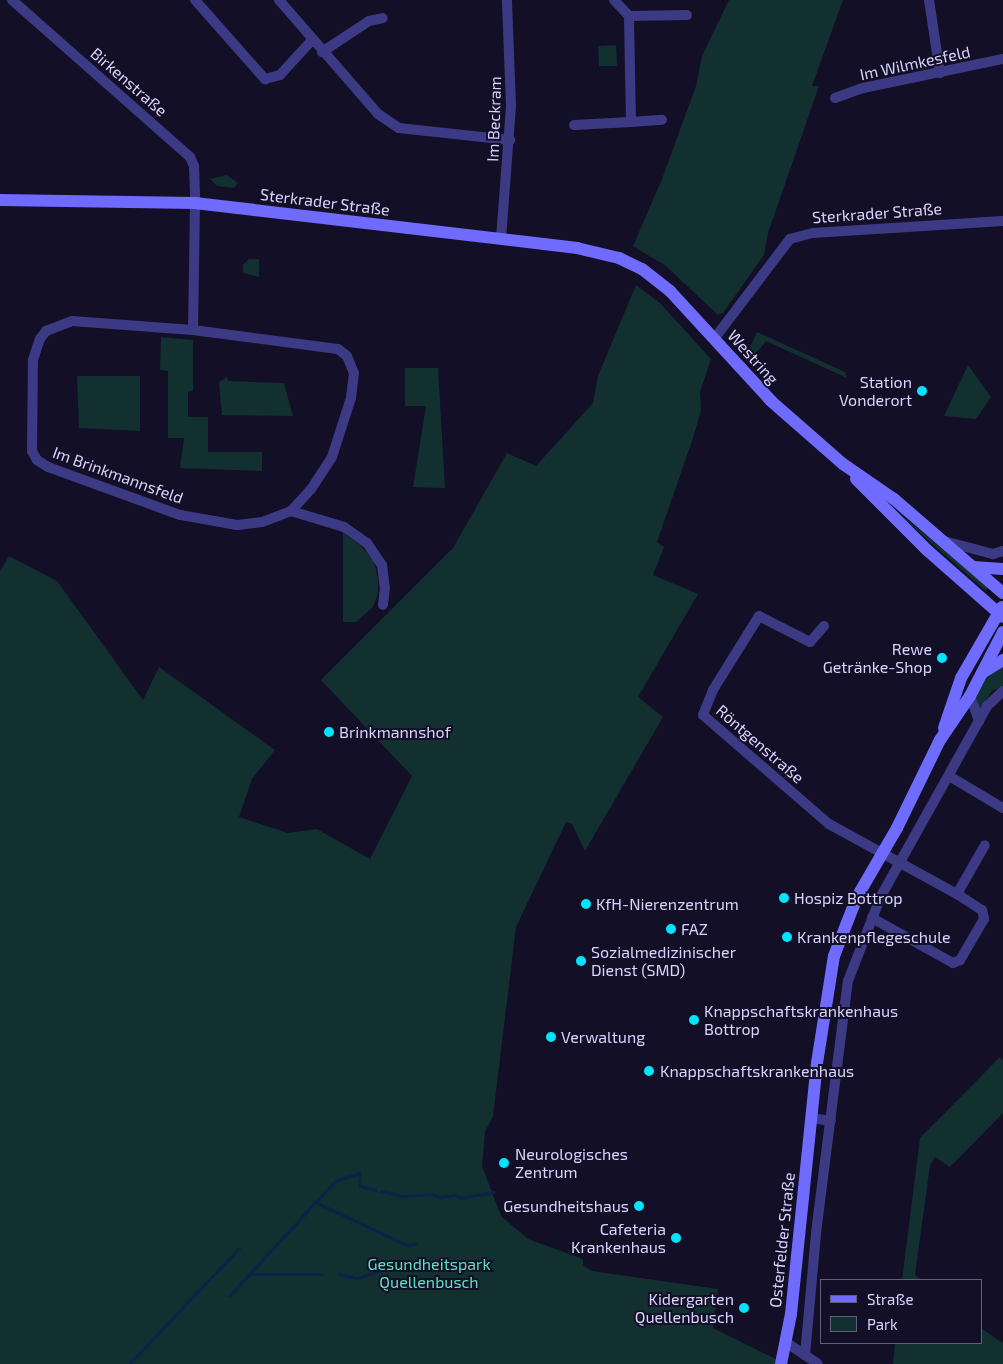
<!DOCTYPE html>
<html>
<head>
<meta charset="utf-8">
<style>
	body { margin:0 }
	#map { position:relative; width:1003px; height:1364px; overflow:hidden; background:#130f26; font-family:"Exo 2",sans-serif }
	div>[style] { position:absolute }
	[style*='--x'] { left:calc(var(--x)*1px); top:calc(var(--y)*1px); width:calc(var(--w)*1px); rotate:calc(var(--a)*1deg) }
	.green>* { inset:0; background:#12302f }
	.stream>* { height:3px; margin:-1.5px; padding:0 1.5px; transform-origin:1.5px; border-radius:1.5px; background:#0c2248 }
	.street>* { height:10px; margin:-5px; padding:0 5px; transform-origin:5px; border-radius:5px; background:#3d3a85 }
	.secondary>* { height:12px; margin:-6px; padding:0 6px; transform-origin:6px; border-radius:6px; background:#6f6bff }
	.dots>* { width:14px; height:14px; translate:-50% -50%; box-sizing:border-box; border:2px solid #130f26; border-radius:50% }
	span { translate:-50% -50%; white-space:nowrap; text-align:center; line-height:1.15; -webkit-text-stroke:4px #130f26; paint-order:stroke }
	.street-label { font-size:16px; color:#d9d4ff }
	.poi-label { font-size:16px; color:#d9d4ff }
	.right { translate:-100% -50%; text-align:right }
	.left { translate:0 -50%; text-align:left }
	.park-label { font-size:16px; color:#5fe0c0 }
	.legend { position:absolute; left:820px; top:1279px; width:162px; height:65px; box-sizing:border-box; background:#130f26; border:1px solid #625e7d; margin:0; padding:6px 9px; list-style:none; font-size:15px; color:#d9d4ff }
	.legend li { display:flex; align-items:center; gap:10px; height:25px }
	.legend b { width:25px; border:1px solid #625e7d }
</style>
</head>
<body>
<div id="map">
	<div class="green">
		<i style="clip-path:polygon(729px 0,843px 0,812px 86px,819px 86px,768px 233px,764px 255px,723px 313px,718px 315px,666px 266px,633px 246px,662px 179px,696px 86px,702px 56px)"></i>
		<i style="clip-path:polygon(616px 45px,617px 66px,599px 66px,598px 46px)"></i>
		<i style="clip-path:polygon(227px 175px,238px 183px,234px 188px,217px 186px,210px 179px)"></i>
		<i style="clip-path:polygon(249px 259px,259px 259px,259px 277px,243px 273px,243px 265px)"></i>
		<i style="clip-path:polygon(636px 285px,660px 303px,711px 359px,700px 392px,701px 410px,693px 438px,657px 542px,664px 547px,653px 575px,698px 594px,638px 697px,663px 717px,585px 851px,572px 824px,566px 822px,516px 927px,493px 1116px,485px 1132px,482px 1166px,501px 1216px,528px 1239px,583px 1259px,583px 1265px,592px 1271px,718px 1289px,713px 1328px,786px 1364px,0 1364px,0 571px,9px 556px,57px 581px,143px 700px,159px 667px,275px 750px,252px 779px,239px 817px,288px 833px,317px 829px,370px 859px,412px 776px,321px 680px,453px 548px,507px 453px,536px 466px,593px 403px,598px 376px)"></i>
		<i style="clip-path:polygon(757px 332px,845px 372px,847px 378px,766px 341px,753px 357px,749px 350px)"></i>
		<i style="clip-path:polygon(161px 337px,193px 340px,193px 391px,188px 392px,188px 417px,208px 417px,208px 452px,262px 452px,262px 471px,180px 468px,184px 438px,168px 438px,168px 371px,160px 370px)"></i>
		<i style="clip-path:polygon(968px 365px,991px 397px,976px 419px,944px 416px)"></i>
		<i style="clip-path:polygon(405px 368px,438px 368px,445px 488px,413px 487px,426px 406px,405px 406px)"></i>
		<i style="clip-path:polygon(77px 376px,140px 376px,140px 431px,79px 428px)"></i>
		<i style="clip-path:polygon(227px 377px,228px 381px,284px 383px,293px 416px,222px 415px,219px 382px)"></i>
		<i style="clip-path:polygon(892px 507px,988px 587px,986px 591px,939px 550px)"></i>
		<i style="clip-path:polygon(343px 533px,360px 545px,374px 561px,378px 579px,378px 593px,373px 607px,356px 622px,343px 622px)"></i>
		<i style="clip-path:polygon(1003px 665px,1003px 686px,992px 691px,979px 710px,975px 695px,987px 677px)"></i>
		<i style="clip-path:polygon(1000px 1057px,1003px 1060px,1003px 1113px,950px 1167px,935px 1157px,930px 1165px,915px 1275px,922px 1280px,902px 1280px,920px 1138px)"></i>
		<i style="clip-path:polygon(982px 1329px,1003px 1343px,1003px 1364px,893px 1364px,895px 1343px,982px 1343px)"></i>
	</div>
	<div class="stream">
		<i style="--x:381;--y:1191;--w:22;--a:13"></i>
		<i style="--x:402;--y:1196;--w:30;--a:-4"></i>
		<i style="--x:432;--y:1194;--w:9;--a:21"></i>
		<i style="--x:440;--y:1197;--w:16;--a:-7"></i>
		<i style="--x:456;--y:1195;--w:6;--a:31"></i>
		<i style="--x:461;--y:1198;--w:33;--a:-11"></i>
		<i style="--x:315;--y:1202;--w:102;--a:25.1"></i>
		<i style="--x:407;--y:1245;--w:9;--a:-6"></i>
		<i style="--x:249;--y:1274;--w:73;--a:0"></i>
		<i style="--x:339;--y:1274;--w:18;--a:13"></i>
		<i style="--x:357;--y:1278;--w:39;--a:-18"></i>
		<i style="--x:229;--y:1296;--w:156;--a:-47.3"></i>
		<i style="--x:335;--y:1181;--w:25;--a:-18"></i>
		<i style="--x:359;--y:1173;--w:13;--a:86"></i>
		<i style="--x:360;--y:1186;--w:16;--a:15"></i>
		<i style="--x:129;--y:1364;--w:160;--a:-46.5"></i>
	</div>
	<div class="street">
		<i style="--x:12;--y:0;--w:237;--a:41.4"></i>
		<i style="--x:190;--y:157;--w:10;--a:66"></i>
		<i style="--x:194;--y:166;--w:37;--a:88"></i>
		<i style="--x:195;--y:203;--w:127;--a:90.9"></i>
		<i style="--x:195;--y:0;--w:106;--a:48.5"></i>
		<i style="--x:265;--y:79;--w:16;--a:-15"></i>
		<i style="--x:280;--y:75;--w:46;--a:-47.6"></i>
		<i style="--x:279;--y:0;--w:151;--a:49"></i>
		<i style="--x:378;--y:114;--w:25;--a:34"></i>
		<i style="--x:399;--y:128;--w:112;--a:6.2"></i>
		<i style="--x:929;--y:0;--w:74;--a:81.4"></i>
		<i style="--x:629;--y:16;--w:58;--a:-1"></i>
		<i style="--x:322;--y:52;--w:56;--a:-33.4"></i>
		<i style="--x:369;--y:21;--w:14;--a:-12"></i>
		<i style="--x:835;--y:98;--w:30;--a:-20"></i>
		<i style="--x:863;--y:88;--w:143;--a:-11.7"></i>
		<i style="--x:631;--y:122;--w:31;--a:-4"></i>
		<i style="--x:574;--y:125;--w:57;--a:-3"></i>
		<i style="--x:631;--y:122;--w:106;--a:-91.1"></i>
		<i style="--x:629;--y:16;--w:22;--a:-133"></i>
		<i style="--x:501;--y:239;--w:133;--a:-85.7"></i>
		<i style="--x:511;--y:106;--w:106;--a:-92.2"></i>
		<i style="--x:72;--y:321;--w:121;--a:4.3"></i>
		<i style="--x:193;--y:330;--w:146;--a:7.5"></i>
		<i style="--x:338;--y:349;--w:11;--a:38"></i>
		<i style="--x:347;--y:356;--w:18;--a:68"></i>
		<i style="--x:354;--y:373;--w:25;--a:97"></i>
		<i style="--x:351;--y:398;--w:62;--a:107.9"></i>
		<i style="--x:332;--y:457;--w:38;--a:123"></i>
		<i style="--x:311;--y:489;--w:30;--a:132"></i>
		<i style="--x:291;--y:511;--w:31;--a:159"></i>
		<i style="--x:262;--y:522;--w:25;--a:173"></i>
		<i style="--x:237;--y:525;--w:58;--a:-170"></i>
		<i style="--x:180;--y:515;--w:140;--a:-160"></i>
		<i style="--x:48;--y:467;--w:13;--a:-148"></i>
		<i style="--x:37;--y:460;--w:10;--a:-119"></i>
		<i style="--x:32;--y:451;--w:91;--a:-89.4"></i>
		<i style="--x:33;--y:360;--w:22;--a:-72"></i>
		<i style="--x:40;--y:339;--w:10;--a:-53"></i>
		<i style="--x:46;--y:331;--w:28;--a:-21"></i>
		<i style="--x:714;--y:339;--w:126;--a:-52.8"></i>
		<i style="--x:790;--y:239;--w:24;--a:-15"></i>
		<i style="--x:813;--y:233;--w:190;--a:-3.6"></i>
		<i style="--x:291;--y:511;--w:55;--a:16.8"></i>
		<i style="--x:344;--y:527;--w:28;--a:35"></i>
		<i style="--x:367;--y:543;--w:27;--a:56"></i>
		<i style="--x:382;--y:565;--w:23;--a:83"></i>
		<i style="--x:385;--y:588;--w:17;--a:97"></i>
		<i style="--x:944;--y:541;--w:51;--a:14.9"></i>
		<i style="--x:993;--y:554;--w:10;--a:-17"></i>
		<i style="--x:824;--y:626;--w:21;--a:131"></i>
		<i style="--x:810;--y:642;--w:57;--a:-153"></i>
		<i style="--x:759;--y:616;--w:87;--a:121.9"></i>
		<i style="--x:713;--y:690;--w:27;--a:112"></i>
		<i style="--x:703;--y:715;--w:167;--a:40.9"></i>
		<i style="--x:829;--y:824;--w:146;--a:28.7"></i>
		<i style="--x:957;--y:894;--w:30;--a:33"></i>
		<i style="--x:982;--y:910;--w:9;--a:77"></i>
		<i style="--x:984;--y:919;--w:48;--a:120.3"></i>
		<i style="--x:960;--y:960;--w:8;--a:157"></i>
		<i style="--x:953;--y:963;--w:93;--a:-150.9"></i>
		<i style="--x:970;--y:696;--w:27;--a:70"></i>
		<i style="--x:949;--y:776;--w:63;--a:30.7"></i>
		<i style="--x:957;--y:894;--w:56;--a:-60.3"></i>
		<i style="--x:812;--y:1118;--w:19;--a:9"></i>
		<i style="--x:787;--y:1343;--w:37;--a:34"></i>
		<i style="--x:805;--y:1355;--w:122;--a:-84.8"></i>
		<i style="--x:816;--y:1233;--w:254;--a:-82.8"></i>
		<i style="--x:848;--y:981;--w:91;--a:-68.8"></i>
		<i style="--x:881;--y:896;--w:218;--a:-60.8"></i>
		<i style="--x:987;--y:706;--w:22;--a:-43"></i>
	</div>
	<div class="secondary">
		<i style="--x:0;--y:200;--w:195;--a:0.9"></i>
		<i style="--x:195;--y:203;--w:385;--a:6.7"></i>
		<i style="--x:577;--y:248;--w:43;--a:13.4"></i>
		<i style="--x:619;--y:258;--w:25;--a:26"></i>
		<i style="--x:642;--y:269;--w:36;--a:38"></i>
		<i style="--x:670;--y:291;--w:149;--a:47.4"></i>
		<i style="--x:771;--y:401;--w:96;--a:41.2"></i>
		<i style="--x:843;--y:464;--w:62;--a:34.5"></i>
		<i style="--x:894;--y:499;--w:144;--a:40.8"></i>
		<i style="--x:856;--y:479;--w:100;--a:45"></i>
		<i style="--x:927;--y:550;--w:101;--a:41.4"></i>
		<i style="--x:973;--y:567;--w:30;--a:4"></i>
		<i style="--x:982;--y:673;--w:25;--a:-32"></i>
		<i style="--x:944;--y:728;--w:53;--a:-71.2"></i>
		<i style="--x:961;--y:678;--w:82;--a:-60"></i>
		<i style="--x:781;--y:1364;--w:51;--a:-78.7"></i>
		<i style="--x:791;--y:1314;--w:252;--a:-84.1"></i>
		<i style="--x:817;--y:1063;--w:108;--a:-81"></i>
		<i style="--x:834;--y:956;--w:63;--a:-68.7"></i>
		<i style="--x:857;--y:897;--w:80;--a:-59.9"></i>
		<i style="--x:897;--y:828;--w:98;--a:-64"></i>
		<i style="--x:940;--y:740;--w:53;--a:-55.7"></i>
		<i style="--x:970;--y:696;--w:72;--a:-62.7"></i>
	</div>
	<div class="dots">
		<i style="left:922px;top:391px;background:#00e5ff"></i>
		<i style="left:942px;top:658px;background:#00e5ff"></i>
		<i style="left:329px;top:732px;background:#00e5ff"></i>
		<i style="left:784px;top:898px;background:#00e5ff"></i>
		<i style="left:586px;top:904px;background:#00e5ff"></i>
		<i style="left:671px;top:929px;background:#00e5ff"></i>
		<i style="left:787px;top:937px;background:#00e5ff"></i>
		<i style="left:581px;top:961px;background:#00e5ff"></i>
		<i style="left:694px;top:1020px;background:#00e5ff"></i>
		<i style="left:551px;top:1037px;background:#00e5ff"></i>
		<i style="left:649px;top:1071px;background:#00e5ff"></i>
		<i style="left:504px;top:1163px;background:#00e5ff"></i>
		<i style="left:639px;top:1206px;background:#00e5ff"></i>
		<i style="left:676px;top:1238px;background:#00e5ff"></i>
		<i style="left:744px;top:1308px;background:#00e5ff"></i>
	</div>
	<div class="street-label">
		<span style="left:915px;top:63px;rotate:-12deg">Im Wilmkesfeld</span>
		<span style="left:129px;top:82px;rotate:41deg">Birkenstraße</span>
		<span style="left:494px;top:119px;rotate:-88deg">Im Beckram</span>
		<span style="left:325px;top:202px;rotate:7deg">Sterkrader Straße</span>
		<span style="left:877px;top:213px;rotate:-4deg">Sterkrader Straße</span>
		<span style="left:753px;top:357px;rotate:48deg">Westring</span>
		<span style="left:118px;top:475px;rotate:20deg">Im Brinkmannsfeld</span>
		<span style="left:760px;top:744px;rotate:41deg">Röntgenstraße</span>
		<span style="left:782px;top:1240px;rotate:-84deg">Osterfelder Straße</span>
	</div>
	<div class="poi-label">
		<span class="right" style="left:912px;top:391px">Station<br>Vonderort</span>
		<span class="right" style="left:932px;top:658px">Rewe<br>Getränke-Shop</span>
		<span class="left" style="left:339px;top:732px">Brinkmannshof</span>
		<span class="left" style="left:794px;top:898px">Hospiz Bottrop</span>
		<span class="left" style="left:596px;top:904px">KfH-Nierenzentrum</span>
		<span class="left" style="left:681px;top:929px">FAZ</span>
		<span class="left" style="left:797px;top:937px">Krankenpflegeschule</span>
		<span class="left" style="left:591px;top:961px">Sozialmedizinischer<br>Dienst (SMD)</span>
		<span class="left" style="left:704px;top:1020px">Knappschaftskrankenhaus<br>Bottrop</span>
		<span class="left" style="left:561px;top:1037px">Verwaltung</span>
		<span class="left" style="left:660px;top:1071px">Knappschaftskrankenhaus</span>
		<span class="left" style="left:515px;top:1163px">Neurologisches<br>Zentrum</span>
		<span class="right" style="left:629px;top:1206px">Gesundheitshaus</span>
		<span class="right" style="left:666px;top:1238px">Cafeteria<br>Krankenhaus</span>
		<span class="right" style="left:734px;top:1308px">Kidergarten<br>Quellenbusch</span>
	</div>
	<div class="park-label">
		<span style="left:429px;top:1273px">Gesundheitspark<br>Quellenbusch</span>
	</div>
	<ul class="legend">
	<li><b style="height:6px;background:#6f6bff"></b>Straße</li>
	<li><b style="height:14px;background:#12302f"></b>Park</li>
	</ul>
</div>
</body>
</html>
